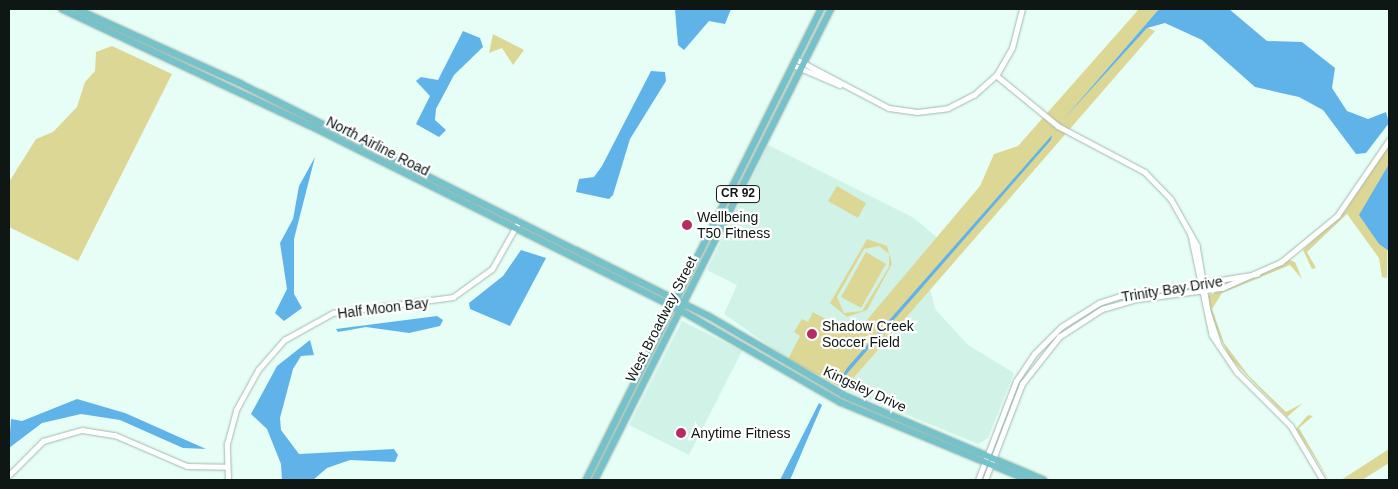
<!DOCTYPE html>
<html>
<head>
<meta charset="utf-8">
<style>
	body { margin:0 }
	#map { position:relative; width:1398px; height:489px; overflow:hidden; background:#e6fef5; font-family:Arial,sans-serif }
	div>[style] { position:absolute }
	[style*='--x'] { left:calc(var(--x)*1px); top:calc(var(--y)*1px); width:calc(var(--w)*1px); rotate:calc(var(--a)*1deg) }
	.built>* { inset:0; background:#d1f3e7 }
	.green>* { inset:0; background:#ddd796 }
	.water>* { inset:0; background:#60b3e9 }
	.roads { filter:drop-shadow(0 0 1px #a1b9b0) drop-shadow(0 0 1px #a1b9b0) }
	.minor>* { height:4.5px; margin:-2.25px; padding:0 2.25px; transform-origin:2.25px; border-radius:2.25px; background:#fff }
	.major>* { height:5.5px; margin:-2.75px; padding:0 2.75px; transform-origin:2.75px; border-radius:2.75px; background:#76c2ca }
	.dots>* { width:14px; height:14px; translate:-50% -50%; box-sizing:border-box; border:2px solid #fff; border-radius:50% }
	span { translate:-50% -50%; white-space:nowrap; text-align:center; line-height:1.15; -webkit-text-stroke:4.5px #fff; paint-order:stroke }
	.shield-label span { padding:1px 4px; background:#fff; border:1px solid; border-radius:4px; -webkit-text-stroke-width:0 }
	.shield-label { font-size:12px; color:#0e1714; font-weight:700 }
	.street-label { font-size:14px; color:#0e1714 }
	.poi-label { font-size:14px; color:#0e1714 }
	.left { translate:0 -50%; text-align:left }
	.frame { position:absolute; inset:0; border:10px solid #0e1714; pointer-events:none }
</style>
</head>
<body>
<div id="map">
	<div class="built">
		<i style="clip-path:polygon(768px 145px,914px 218px,940px 240px,854px 334px,814px 312px,788px 359px,724px 314px,737px 285px,707px 270px)"></i>
		<i style="clip-path:polygon(930px 289px,935px 309px,968px 345px,1014px 373px,988px 438px,978px 444px,844px 389px)"></i>
		<i style="clip-path:polygon(682px 321px,742px 351px,689px 455px,629px 425px)"></i>
	</div>
	<div class="green">
		<i style="clip-path:polygon(1139px 9px,1159px 9px,1062px 121px,1147px 27px,1155px 31px,844px 389px,788px 359px,800px 336px,794px 332px,802px 319px,808px 322px,813px 312px,855px 334px,980px 186px,994px 154px,1018px 146px)"></i>
		<i style="clip-path:polygon(493px 34px,524px 50px,513px 65px,502px 48px,489px 53px)"></i>
		<i style="clip-path:polygon(112px 46px,172px 74px,78px 261px,9px 227px,9px 182px,36px 139px,53px 132px,77px 107px,85px 82px,95px 71px,96px 52px)"></i>
		<i style="clip-path:polygon(1389px 143px,1387px 278px,1382px 277px,1379px 258px,1347px 214px,1307px 252px,1316px 268px,1312px 269px,1303px 250px,1345px 211px)"></i>
		<i style="clip-path:polygon(837px 186px,866px 203px,858px 218px,828px 201px)"></i>
		<i style="clip-path:polygon(evenodd,867px 239px,887px 246px,892px 264px,867px 310px,847px 317px,830px 303px,867px 239px,879px 246px,889px 254px,889px 267px,862px 311px,844px 313px,837px 297px,864px 249px,879px 246px)"></i>
		<i style="clip-path:polygon(866px 252px,886px 264px,861px 308px,841px 297px)"></i>
		<i style="clip-path:polygon(1289px 260px,1295px 262px,1302px 279px,1290px 265px,1222px 293px,1212px 309px,1224px 343px,1249px 376px,1286px 412px,1303px 403px,1287px 417px,1230px 358px,1211px 318px,1207px 296px)"></i>
		<i style="clip-path:polygon(1308px 415px,1313px 416px,1299px 428px,1329px 480px,1296px 429px)"></i>
		<i style="clip-path:polygon(1389px 449px,1389px 463px,1362px 480px,1341px 480px)"></i>
	</div>
	<div class="water">
		<i style="clip-path:polygon(675px 9px,731px 9px,725px 24px,709px 21px,684px 50px,678px 45px)"></i>
		<i style="clip-path:polygon(1159px 9px,1229px 9px,1267px 41px,1302px 42px,1335px 68px,1332px 88px,1347px 111px,1368px 119px,1386px 112px,1389px 123px,1366px 153px,1356px 154px,1323px 110px,1299px 97px,1255px 87px,1202px 40px,1165px 23px,1147px 28px,1062px 121px)"></i>
		<i style="clip-path:polygon(463px 31px,480px 38px,483px 47px,454px 75px,436px 109px,435px 120px,446px 130px,439px 137px,416px 124px,430px 96px,416px 81px,421px 77px,438px 80px)"></i>
		<i style="clip-path:polygon(651px 71px,665px 72px,666px 81px,630px 139px,613px 195px,609px 199px,576px 192px,579px 179px,594px 177px,602px 166px)"></i>
		<i style="clip-path:polygon(1052px 135px,1051px 140px,837px 385px,847px 368px)"></i>
		<i style="clip-path:polygon(315px 157px,294px 239px,294px 294px,302px 308px,284px 321px,275px 313px,287px 289px,280px 243px,293px 219px,299px 186px)"></i>
		<i style="clip-path:polygon(1389px 164px,1389px 251px,1379px 244px,1359px 215px)"></i>
		<i style="clip-path:polygon(521px 250px,546px 258px,510px 326px,470px 309px,469px 303px,503px 276px)"></i>
		<i style="clip-path:polygon(437px 316px,443px 320px,440px 326px,409px 333px,366px 327px,338px 332px,336px 329px)"></i>
		<i style="clip-path:polygon(310px 340px,314px 355px,301px 356px,293px 369px,280px 418px,281px 430px,299px 454px,394px 449px,398px 455px,395px 462px,350px 460px,327px 468px,313px 480px,282px 480px,281px 464px,267px 429px,251px 414px,277px 366px)"></i>
		<i style="clip-path:polygon(77px 399px,125px 413px,206px 449px,183px 448px,120px 420px,81px 414px,42px 423px,9px 448px,11px 419px,22px 421px)"></i>
		<i style="clip-path:polygon(819px 403px,822px 405px,790px 480px,780px 480px)"></i>
	</div>
	<div class="roads">
		<div class="minor">
			<i style="--x:796;--y:59;--w:105;--a:27.8"></i>
			<i style="--x:889;--y:108;--w:28;--a:8"></i>
			<i style="--x:917;--y:112;--w:31;--a:-7"></i>
			<i style="--x:948;--y:108;--w:29;--a:-27"></i>
			<i style="--x:974;--y:95;--w:31;--a:-42"></i>
			<i style="--x:997;--y:74;--w:30;--a:-60"></i>
			<i style="--x:1012;--y:48;--w:40;--a:-75.6"></i>
			<i style="--x:793;--y:65;--w:51;--a:23.1"></i>
			<i style="--x:996;--y:75;--w:80;--a:39.4"></i>
			<i style="--x:1058;--y:126;--w:98;--a:27.9"></i>
			<i style="--x:1145;--y:172;--w:37;--a:46"></i>
			<i style="--x:1171;--y:199;--w:53;--a:60.5"></i>
			<i style="--x:1197;--y:245;--w:67;--a:80.5"></i>
			<i style="--x:1208;--y:311;--w:36;--a:72"></i>
			<i style="--x:1191;--y:235;--w:102;--a:78.1"></i>
			<i style="--x:1212;--y:335;--w:45;--a:56"></i>
			<i style="--x:1237;--y:372;--w:76;--a:45"></i>
			<i style="--x:1291;--y:426;--w:63;--a:59.3"></i>
			<i style="--x:9;--y:475;--w:48;--a:-45"></i>
			<i style="--x:43;--y:441;--w:41;--a:-15.8"></i>
			<i style="--x:82;--y:430;--w:33;--a:9"></i>
			<i style="--x:115;--y:435;--w:78;--a:23.3"></i>
			<i style="--x:187;--y:466;--w:39;--a:1"></i>
			<i style="--x:228;--y:480;--w:36;--a:-92"></i>
			<i style="--x:227;--y:444;--w:35;--a:-75"></i>
			<i style="--x:236;--y:410;--w:46;--a:-61.2"></i>
			<i style="--x:258;--y:370;--w:40;--a:-49"></i>
			<i style="--x:284;--y:340;--w:56;--a:-28.9"></i>
			<i style="--x:333;--y:313;--w:121;--a:-7.6"></i>
			<i style="--x:453;--y:297;--w:48;--a:-35.7"></i>
			<i style="--x:492;--y:269;--w:55;--a:-60.6"></i>
			<i style="--x:978;--y:480;--w:106;--a:-69"></i>
			<i style="--x:1016;--y:381;--w:32;--a:-56"></i>
			<i style="--x:1034;--y:354;--w:38;--a:-45"></i>
			<i style="--x:1061;--y:327;--w:45;--a:-32.3"></i>
			<i style="--x:1099;--y:303;--w:23;--a:-18"></i>
			<i style="--x:1121;--y:296;--w:138;--a:-9.2"></i>
			<i style="--x:985;--y:480;--w:103;--a:-68.9"></i>
			<i style="--x:1022;--y:384;--w:60;--a:-51.8"></i>
			<i style="--x:1059;--y:337;--w:51;--a:-33.1"></i>
			<i style="--x:1102;--y:309;--w:37;--a:-16"></i>
			<i style="--x:1138;--y:299;--w:85;--a:-7.5"></i>
			<i style="--x:1222;--y:288;--w:64;--a:-23.8"></i>
			<i style="--x:1281;--y:262;--w:72;--a:-39.4"></i>
			<i style="--x:1337;--y:216;--w:92;--a:-55.6"></i>
		</div>
		<div class="major">
			<i style="--x:62;--y:9;--w:273;--a:25.2"></i>
			<i style="--x:309;--y:125;--w:415;--a:26.5"></i>
			<i style="--x:680;--y:310;--w:185;--a:29.9"></i>
			<i style="--x:840;--y:402;--w:204;--a:22.5"></i>
			<i style="--x:77;--y:9;--w:181;--a:24.4"></i>
			<i style="--x:242;--y:84;--w:521;--a:26.42"></i>
			<i style="--x:709;--y:316;--w:156;--a:30.3"></i>
			<i style="--x:844;--y:395;--w:217;--a:23"></i>
			<i style="--x:586;--y:480;--w:526;--a:-63.48"></i>
			<i style="--x:595;--y:480;--w:527;--a:-63.39"></i>
		</div>
	</div>
	<div class="dots">
		<i style="left:687px;top:225px;background:#b72b64"></i>
		<i style="left:812px;top:334px;background:#b72b64"></i>
		<i style="left:681px;top:433px;background:#b72b64"></i>
	</div>
	<div class="shield-label">
		<span style="left:738px;top:194px">CR 92</span>
	</div>
	<div class="street-label">
		<span style="left:378px;top:146px;rotate:27deg">North Airline Road</span>
		<span style="left:1172px;top:289px;rotate:-9deg">Trinity Bay Drive</span>
		<span style="left:383px;top:308px;rotate:-7deg">Half Moon Bay</span>
		<span style="left:661px;top:319px;rotate:-63deg">West Broadway Street</span>
		<span style="left:865px;top:389px;rotate:25deg">Kingsley Drive</span>
	</div>
	<div class="poi-label">
		<span class="left" style="left:697px;top:225px">Wellbeing<br>T50 Fitness</span>
		<span class="left" style="left:822px;top:334px">Shadow Creek<br>Soccer Field</span>
		<span class="left" style="left:691px;top:433px">Anytime Fitness</span>
	</div>
	<div class="frame"></div>
</div>
</body>
</html>
